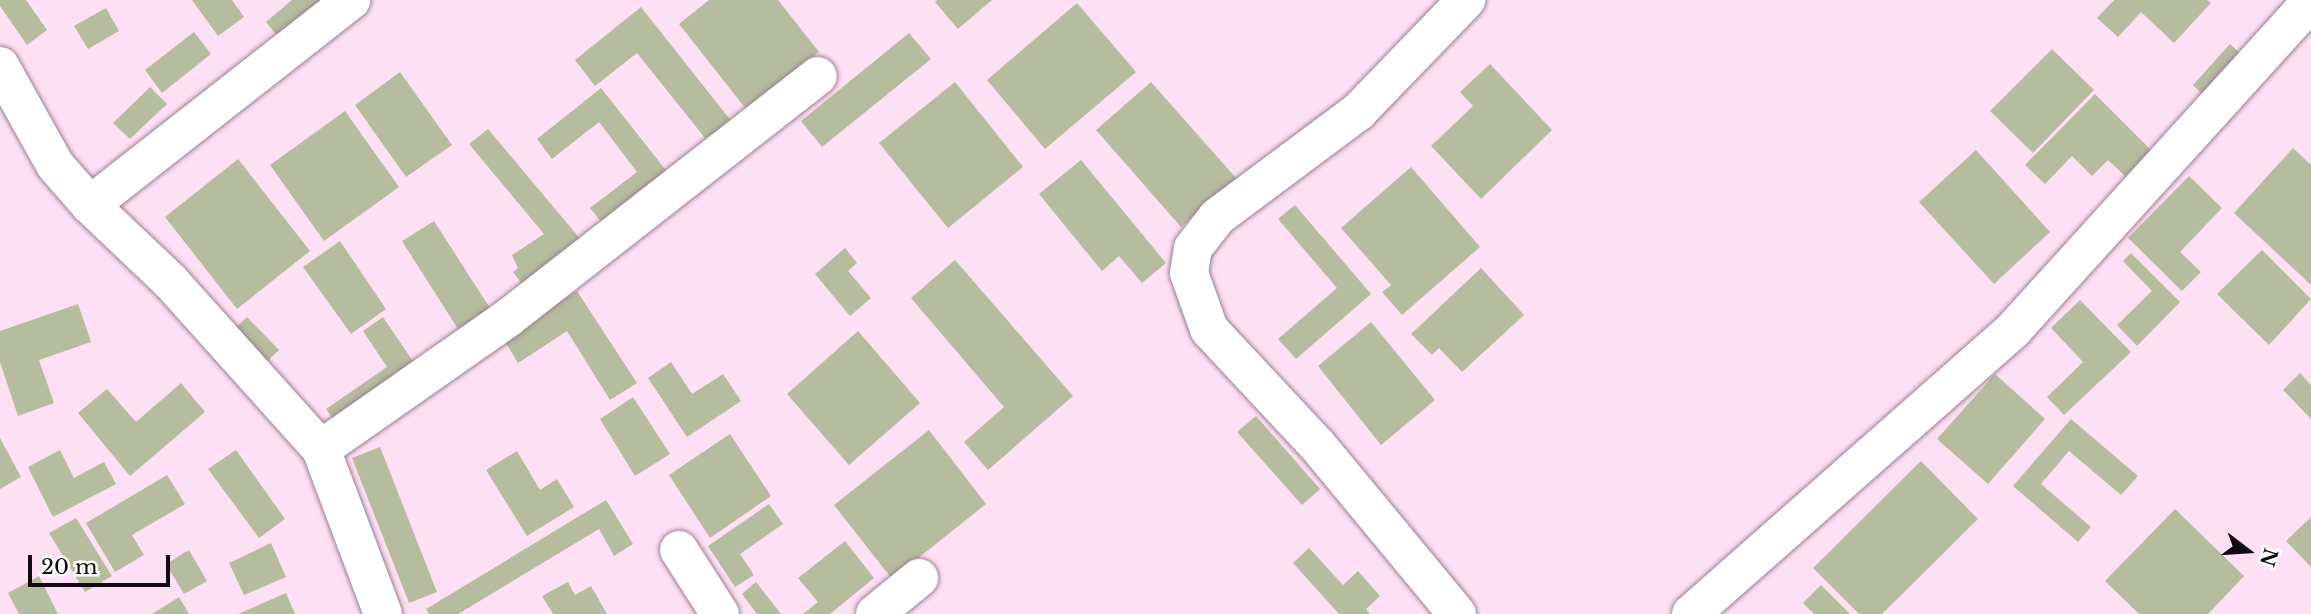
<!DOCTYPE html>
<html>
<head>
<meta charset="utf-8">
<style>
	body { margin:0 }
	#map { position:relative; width:2311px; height:614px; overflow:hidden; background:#fee0f4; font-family:"Libre Baskerville",serif }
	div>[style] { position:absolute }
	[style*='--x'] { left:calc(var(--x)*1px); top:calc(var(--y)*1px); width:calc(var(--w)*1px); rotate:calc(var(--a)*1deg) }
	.building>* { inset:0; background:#b6bc9e }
	.roads { filter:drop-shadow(0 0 2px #9a7f92) drop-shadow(0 0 2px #9a7f92) }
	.minor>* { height:38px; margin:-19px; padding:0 19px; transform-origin:19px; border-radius:19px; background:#fff }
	span { translate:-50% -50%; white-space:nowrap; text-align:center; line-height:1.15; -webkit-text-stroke:5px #fff; paint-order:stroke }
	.north { position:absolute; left:2213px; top:516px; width:70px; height:70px; -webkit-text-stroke:5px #fff; paint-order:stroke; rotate:107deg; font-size:19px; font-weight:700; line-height:28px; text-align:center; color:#130910 }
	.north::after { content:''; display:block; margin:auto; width:24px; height:32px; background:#130910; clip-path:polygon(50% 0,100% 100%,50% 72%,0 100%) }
	.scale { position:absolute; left:28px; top:555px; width:142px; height:32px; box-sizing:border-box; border:4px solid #130910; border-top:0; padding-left:9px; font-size:21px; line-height:24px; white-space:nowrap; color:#130910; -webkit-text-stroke:5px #fff; paint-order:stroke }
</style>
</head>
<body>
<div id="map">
	<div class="building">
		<i style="clip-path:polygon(0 0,26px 0,47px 30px,27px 45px,0 6px)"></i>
		<i style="clip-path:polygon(192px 0,232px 0,244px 17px,218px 36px)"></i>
		<i style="clip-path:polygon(292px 0,335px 0,282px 42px,266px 22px)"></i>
		<i style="clip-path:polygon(709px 0,778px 0,819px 52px,746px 109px,679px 24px)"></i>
		<i style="clip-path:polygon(937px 0,992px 0,958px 29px,935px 2px)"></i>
		<i style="clip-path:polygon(2114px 0,2207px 0,2211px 3px,2174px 43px,2141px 12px,2118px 37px,2097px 18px)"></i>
		<i style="clip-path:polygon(1077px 3px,1136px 72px,1045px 149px,987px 80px)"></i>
		<i style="clip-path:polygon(641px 7px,732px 122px,705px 138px,637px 53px,595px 86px,575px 60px)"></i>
		<i style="clip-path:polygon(106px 8px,119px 31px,88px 49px,74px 26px)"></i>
		<i style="clip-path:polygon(194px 32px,211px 54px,162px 93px,145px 70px)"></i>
		<i style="clip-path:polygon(909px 33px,931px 59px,822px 147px,801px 121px)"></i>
		<i style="clip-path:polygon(2230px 44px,2245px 58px,2207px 99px,2193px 85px)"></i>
		<i style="clip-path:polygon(2052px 49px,2094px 90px,2033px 153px,1990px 111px)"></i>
		<i style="clip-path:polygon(1490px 64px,1552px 130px,1481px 199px,1431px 146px,1473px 106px,1460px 92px)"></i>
		<i style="clip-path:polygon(400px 72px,452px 145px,406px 177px,355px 105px)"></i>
		<i style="clip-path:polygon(955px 82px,1023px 167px,948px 228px,879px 143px)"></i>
		<i style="clip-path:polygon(1151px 82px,1236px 178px,1181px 227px,1096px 130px)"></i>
		<i style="clip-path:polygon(150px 87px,167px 104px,130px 139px,113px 123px)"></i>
		<i style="clip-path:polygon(601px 88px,672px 178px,607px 229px,590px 208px,637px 172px,599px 122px,552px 159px,537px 139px)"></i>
		<i style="clip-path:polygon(2095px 94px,2151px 150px,2125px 176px,2108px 160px,2092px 176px,2072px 156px,2045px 184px,2025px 165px)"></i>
		<i style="clip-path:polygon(345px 111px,399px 187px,324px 241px,270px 165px)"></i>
		<i style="clip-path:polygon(488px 129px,582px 241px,525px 288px,513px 272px,518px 268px,512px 255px,544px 234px,469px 144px)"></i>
		<i style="clip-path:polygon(2293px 148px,2311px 165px,2311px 285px,2234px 213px)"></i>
		<i style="clip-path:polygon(1976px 150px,2050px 232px,1994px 284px,1919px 202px)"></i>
		<i style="clip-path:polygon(238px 159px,310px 251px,237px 309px,165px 217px)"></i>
		<i style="clip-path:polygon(1081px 160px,1166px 263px,1142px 283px,1119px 256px,1102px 271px,1039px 194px)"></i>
		<i style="clip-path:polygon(1411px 167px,1480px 247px,1402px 315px,1382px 292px,1391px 285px,1341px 228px)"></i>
		<i style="clip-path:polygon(2189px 176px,2222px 208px,2180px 252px,2201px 272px,2182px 291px,2128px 238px)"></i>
		<i style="clip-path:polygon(1295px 205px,1371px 294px,1296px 359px,1278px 339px,1337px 288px,1278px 219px)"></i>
		<i style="clip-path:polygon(434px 221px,497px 319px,465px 340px,402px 241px)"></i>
		<i style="clip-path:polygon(340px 241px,386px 309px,351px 334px,303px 267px)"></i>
		<i style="clip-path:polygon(845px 248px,857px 263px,848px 271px,871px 298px,850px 316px,815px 274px)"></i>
		<i style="clip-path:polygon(2262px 250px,2311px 299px,2269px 345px,2217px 294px)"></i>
		<i style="clip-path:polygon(2131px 253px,2180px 302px,2137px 346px,2117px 325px,2152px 291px,2123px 261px)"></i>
		<i style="clip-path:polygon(955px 260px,1073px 396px,988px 470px,964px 442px,1004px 407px,911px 298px)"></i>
		<i style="clip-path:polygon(1481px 268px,1524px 315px,1462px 372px,1439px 348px,1432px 355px,1411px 334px)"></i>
		<i style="clip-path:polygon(577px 291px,637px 383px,610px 400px,567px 331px,518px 363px,503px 338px)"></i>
		<i style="clip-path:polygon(2080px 300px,2131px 352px,2064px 415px,2047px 397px,2083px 362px,2051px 328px)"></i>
		<i style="clip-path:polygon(78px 304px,91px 342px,39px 360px,54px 403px,18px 416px,0 362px,0 331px)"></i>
		<i style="clip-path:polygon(247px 317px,279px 350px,259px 369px,227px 336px)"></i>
		<i style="clip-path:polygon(383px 317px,419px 370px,337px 425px,326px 409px,387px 367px,363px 331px)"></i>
		<i style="clip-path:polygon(1371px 322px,1435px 400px,1381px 445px,1318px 366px)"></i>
		<i style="clip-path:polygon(858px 331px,920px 403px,849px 465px,787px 394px)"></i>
		<i style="clip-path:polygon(671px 362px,692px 394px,723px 374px,741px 401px,687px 437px,648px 378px)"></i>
		<i style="clip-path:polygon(2300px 373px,2311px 385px,2311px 419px,2283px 390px)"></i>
		<i style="clip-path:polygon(1995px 374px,2045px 419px,1988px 484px,1937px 439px)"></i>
		<i style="clip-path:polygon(181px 383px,205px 412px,130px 476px,78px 413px,107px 389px,136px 422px)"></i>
		<i style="clip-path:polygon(633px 397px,670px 454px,635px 476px,600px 419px)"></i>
		<i style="clip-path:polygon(1256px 416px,1320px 489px,1302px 505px,1237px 432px)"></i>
		<i style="clip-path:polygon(2071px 419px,2138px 476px,2121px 495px,2069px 451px,2041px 484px,2091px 527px,2078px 542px,2013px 486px)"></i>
		<i style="clip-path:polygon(929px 430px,986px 504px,892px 579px,834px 505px)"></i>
		<i style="clip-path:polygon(730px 434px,771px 496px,710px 538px,669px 475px)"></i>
		<i style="clip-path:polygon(0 438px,21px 477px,0 489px)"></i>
		<i style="clip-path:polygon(380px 447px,437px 592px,409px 603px,352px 458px)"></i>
		<i style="clip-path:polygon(60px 450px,74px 478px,104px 462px,116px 484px,53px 517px,28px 467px)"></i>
		<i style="clip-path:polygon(236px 450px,285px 519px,259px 538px,208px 469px)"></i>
		<i style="clip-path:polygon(517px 451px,540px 490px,557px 479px,574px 507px,527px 536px,486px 470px)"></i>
		<i style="clip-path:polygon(1921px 461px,1978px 519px,1882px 614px,1859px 614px,1813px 568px)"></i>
		<i style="clip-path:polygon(167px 475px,185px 504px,132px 535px,144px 555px,115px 572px,86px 523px)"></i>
		<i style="clip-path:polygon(606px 500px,633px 544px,614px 556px,599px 529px,458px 614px,429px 614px,426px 609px)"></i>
		<i style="clip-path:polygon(769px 504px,783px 524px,740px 554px,754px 575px,735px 587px,708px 546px)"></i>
		<i style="clip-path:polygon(2175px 509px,2244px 576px,2208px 614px,2139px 614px,2105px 581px)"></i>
		<i style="clip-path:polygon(2311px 517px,2311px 567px,2286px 541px)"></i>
		<i style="clip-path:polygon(76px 518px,112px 576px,85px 592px,49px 533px)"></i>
		<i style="clip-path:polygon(845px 541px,874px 578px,830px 614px,803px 614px,818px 602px,798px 578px)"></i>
		<i style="clip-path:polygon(271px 543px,286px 577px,244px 595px,229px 563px)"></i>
		<i style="clip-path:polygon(1309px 548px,1343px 585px,1358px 571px,1380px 596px,1366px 609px,1370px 614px,1339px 614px,1293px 563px)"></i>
		<i style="clip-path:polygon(189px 550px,207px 581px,184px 594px,166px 564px)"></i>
		<i style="clip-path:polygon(39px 576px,58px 614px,19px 614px,8px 593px)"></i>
		<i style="clip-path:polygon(568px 582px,575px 595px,591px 586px,607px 614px,553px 614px,542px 596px)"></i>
		<i style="clip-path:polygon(756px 582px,781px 614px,757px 614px,742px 594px)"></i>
		<i style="clip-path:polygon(1821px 585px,1850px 614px,1814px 614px,1803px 603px)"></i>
		<i style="clip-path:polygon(286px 593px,295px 614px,238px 614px)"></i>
		<i style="clip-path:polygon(179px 597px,189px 614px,152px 614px)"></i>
	</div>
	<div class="roads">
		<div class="minor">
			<i style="--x:0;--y:66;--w:113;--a:60.9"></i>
			<i style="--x:55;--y:165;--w:53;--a:48.8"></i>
			<i style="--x:90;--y:205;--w:112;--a:43.5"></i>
			<i style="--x:171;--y:282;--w:224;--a:48.1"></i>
			<i style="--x:321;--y:449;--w:176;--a:69.4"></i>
			<i style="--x:90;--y:205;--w:332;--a:-38.1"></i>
			<i style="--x:321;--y:449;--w:228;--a:-35"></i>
			<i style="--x:508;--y:318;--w:393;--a:-38"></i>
			<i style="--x:679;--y:550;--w:76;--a:57.4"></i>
			<i style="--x:875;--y:614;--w:57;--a:-39.3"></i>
			<i style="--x:1457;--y:614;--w:219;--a:-129.6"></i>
			<i style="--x:1317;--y:445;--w:158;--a:-133"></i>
			<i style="--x:1209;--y:329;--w:59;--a:-109.7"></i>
			<i style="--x:1189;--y:273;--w:25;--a:-81"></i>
			<i style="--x:1193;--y:248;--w:39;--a:-52"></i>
			<i style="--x:1217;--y:217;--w:176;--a:-36.7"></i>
			<i style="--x:1358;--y:112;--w:156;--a:-46"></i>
			<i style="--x:1691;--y:614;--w:431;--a:-41.4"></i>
			<i style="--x:2014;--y:329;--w:442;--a:-47.8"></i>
		</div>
	</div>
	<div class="north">N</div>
	<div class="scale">20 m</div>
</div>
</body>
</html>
